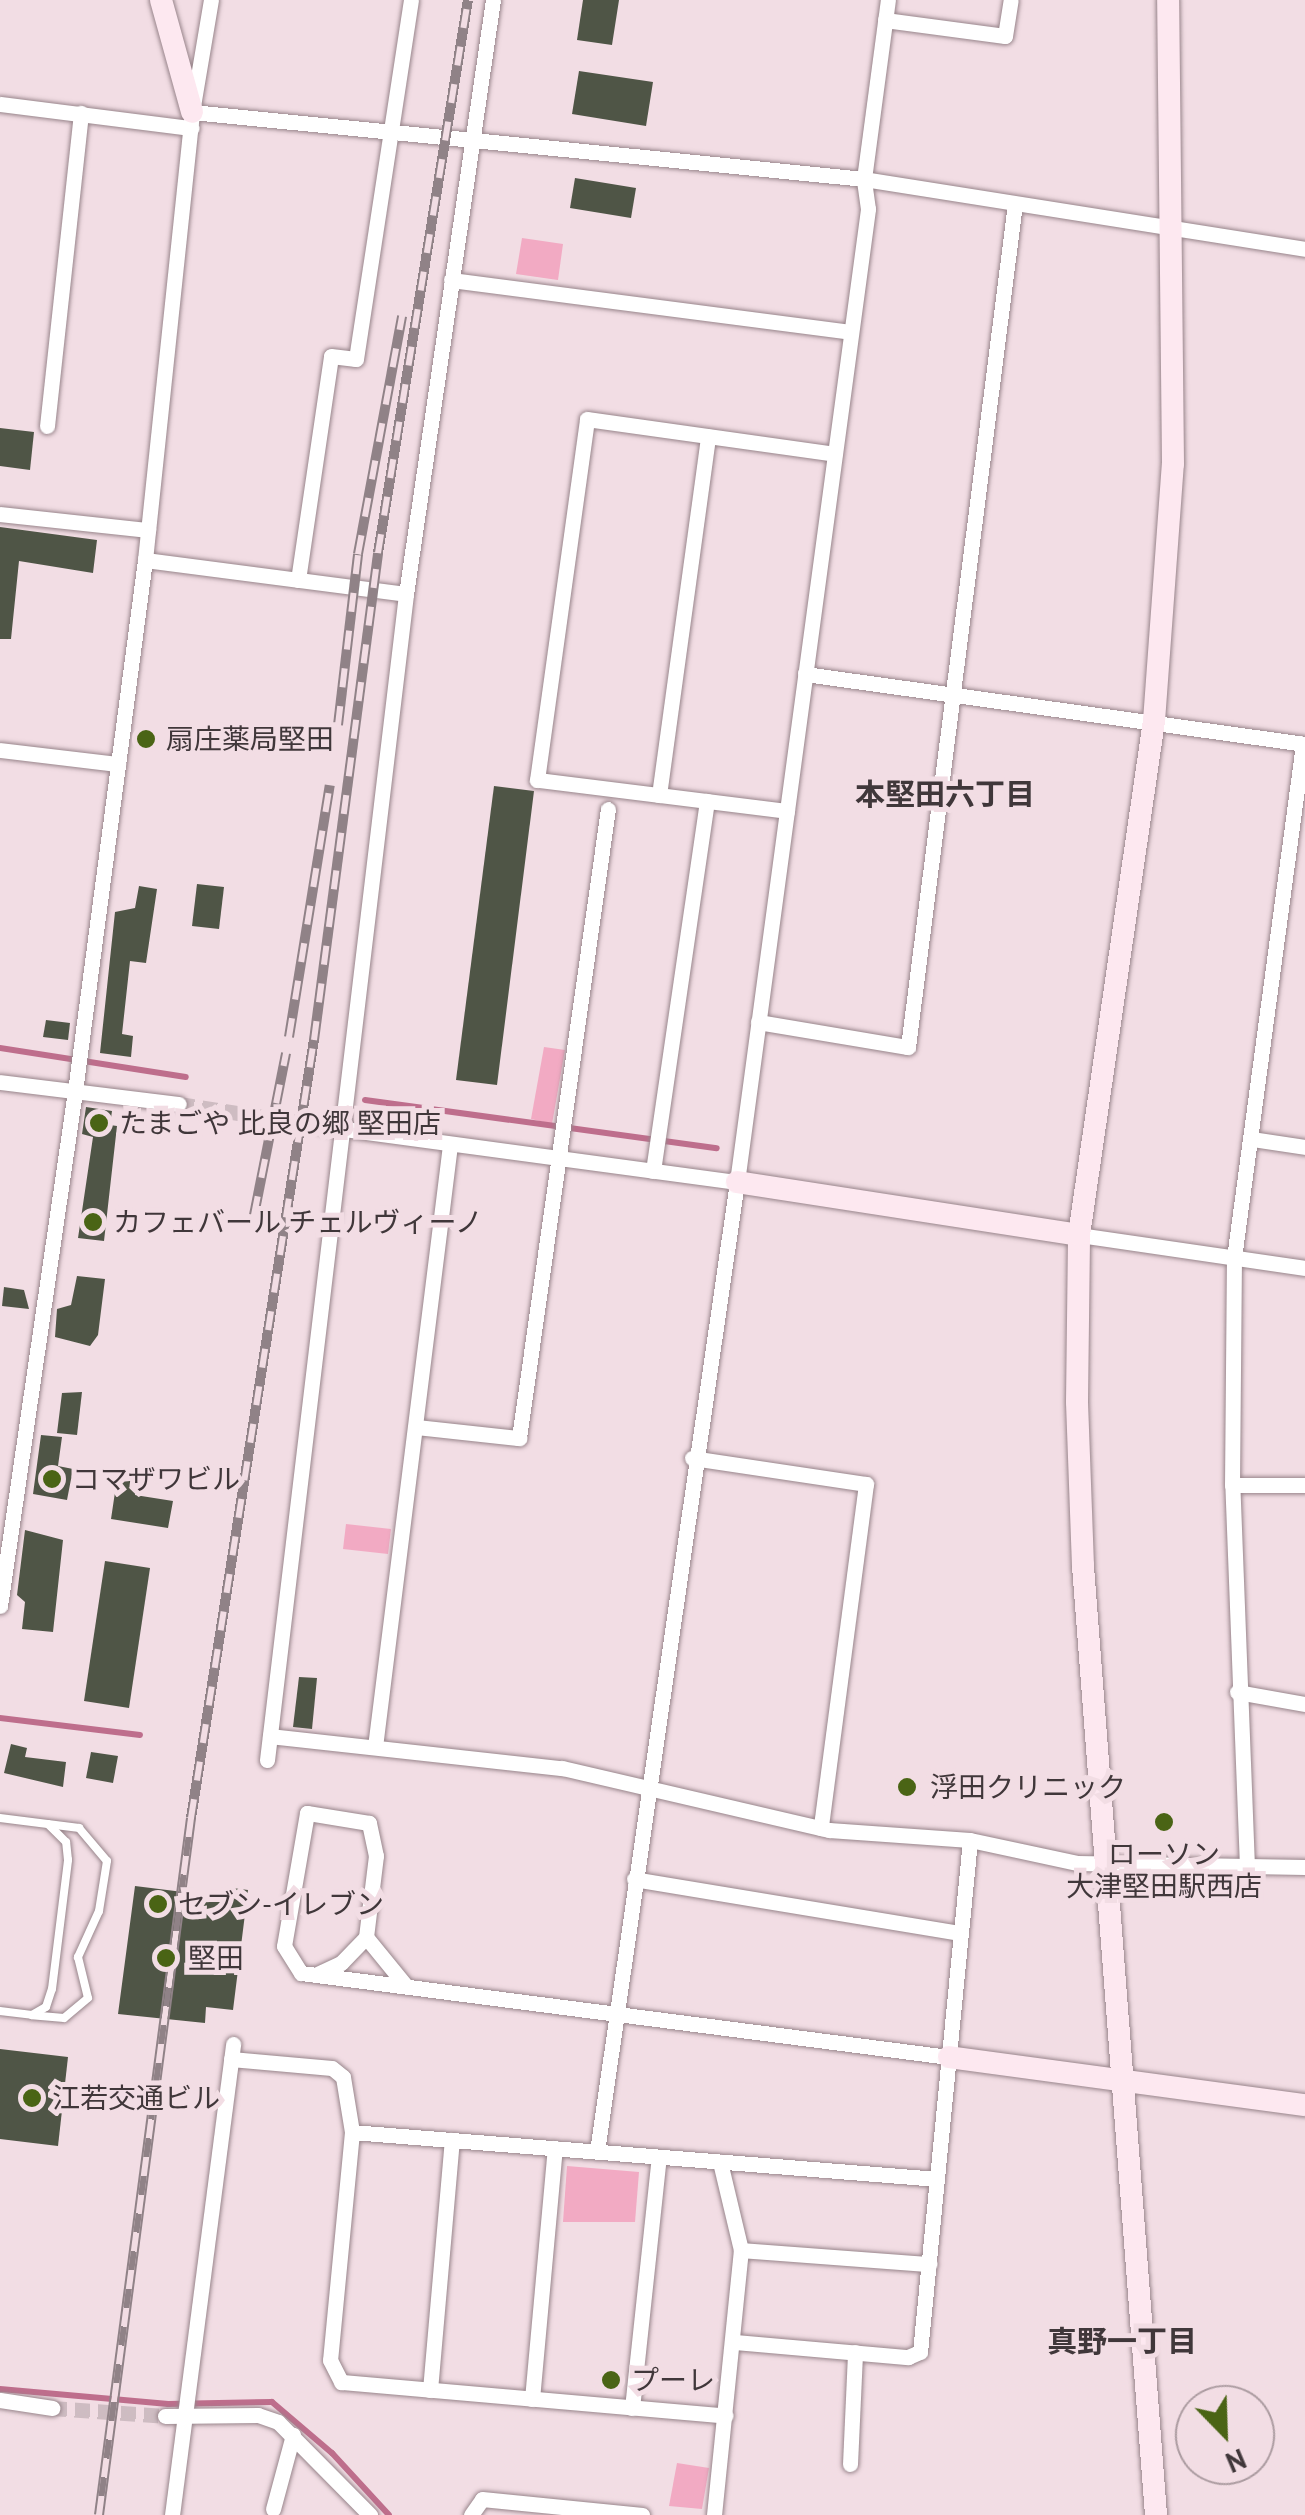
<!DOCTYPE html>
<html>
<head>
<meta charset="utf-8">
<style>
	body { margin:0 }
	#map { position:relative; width:1305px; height:2515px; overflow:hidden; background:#f2dde4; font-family:"PT Sans","Noto Sans JP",sans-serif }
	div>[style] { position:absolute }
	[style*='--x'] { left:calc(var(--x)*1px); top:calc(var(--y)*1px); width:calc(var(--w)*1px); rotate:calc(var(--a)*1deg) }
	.green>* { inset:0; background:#f2aac3 }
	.stream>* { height:6px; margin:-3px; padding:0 3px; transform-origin:3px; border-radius:3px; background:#be6e8c }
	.building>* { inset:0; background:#4f5546 }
	.street-tunnel>* { height:15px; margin-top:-7.5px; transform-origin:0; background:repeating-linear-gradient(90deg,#cebcc2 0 15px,transparent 0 23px) }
	.roads { filter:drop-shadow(0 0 2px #98858b) drop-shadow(0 0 2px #98858b) }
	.lane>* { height:8px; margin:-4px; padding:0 4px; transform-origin:4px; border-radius:4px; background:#fff }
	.street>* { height:15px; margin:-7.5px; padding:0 7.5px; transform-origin:7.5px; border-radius:7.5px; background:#fff }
	.secondary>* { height:22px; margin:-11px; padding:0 11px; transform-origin:11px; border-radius:11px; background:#fde8f0 }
	.rail>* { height:10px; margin-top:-5px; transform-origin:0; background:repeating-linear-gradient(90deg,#f2dde4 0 19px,#908287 0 38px); box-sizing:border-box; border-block:2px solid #908287 }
	.dots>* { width:28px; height:28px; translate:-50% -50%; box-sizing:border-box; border:5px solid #f2dde4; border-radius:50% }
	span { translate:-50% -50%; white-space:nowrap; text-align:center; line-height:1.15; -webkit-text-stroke:10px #f2dde4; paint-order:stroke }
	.poi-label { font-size:28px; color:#40373a }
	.left { translate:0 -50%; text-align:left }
	.neighbourhood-label { font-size:30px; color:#40373a; font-weight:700 }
	.north { position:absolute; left:1175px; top:2385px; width:100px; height:100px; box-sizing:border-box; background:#f2dde4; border:2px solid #ab9ba0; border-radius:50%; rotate:157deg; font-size:28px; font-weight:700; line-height:40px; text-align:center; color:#40373a }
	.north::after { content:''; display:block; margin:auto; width:35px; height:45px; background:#4a6415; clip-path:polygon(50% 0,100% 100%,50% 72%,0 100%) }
</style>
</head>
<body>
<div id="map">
	<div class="green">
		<i style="clip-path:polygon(522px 238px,563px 244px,558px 280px,516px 274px)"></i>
		<i style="clip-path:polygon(544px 1047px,565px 1050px,552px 1124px,531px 1119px)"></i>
		<i style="clip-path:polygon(346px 1524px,391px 1529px,388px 1554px,343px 1549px)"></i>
		<i style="clip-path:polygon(567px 2166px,639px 2172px,635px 2222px,563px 2222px)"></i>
		<i style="clip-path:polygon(677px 2463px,709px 2468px,702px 2509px,669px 2506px)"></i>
	</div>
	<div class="stream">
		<i style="--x:0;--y:1048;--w:188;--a:8.9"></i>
		<i style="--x:365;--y:1100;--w:355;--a:7.8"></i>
		<i style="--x:0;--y:1718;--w:141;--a:6.9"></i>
		<i style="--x:0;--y:2389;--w:169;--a:5.1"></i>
		<i style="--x:168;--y:2404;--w:104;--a:-1.1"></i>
		<i style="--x:272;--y:2402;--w:79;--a:40.4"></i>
		<i style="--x:332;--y:2453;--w:84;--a:47.4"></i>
	</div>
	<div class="building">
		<i style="clip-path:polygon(583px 0,619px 0,612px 45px,577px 40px)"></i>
		<i style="clip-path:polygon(579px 71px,653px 82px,646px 126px,572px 114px)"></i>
		<i style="clip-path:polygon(575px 178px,636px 188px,631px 218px,570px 208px)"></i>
		<i style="clip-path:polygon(0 428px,34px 432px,30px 470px,0 466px)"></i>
		<i style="clip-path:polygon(0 527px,97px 540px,93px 573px,19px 561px,11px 639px,0 639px)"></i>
		<i style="clip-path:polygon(494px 786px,534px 791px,497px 1085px,456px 1080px)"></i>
		<i style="clip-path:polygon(197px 884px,224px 887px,219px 929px,192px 926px)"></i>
		<i style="clip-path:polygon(139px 886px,157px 889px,146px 963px,130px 961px,122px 1034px,133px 1036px,131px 1057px,100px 1053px,115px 912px,135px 908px)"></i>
		<i style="clip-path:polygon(46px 1020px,70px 1023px,68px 1040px,43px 1037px)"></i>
		<i style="clip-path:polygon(86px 1107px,112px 1111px,110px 1125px,117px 1126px,104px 1241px,78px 1238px,93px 1137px,82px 1134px)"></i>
		<i style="clip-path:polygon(77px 1276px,105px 1279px,98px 1335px,90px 1346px,55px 1337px,57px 1309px,71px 1305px)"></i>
		<i style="clip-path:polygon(4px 1287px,24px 1290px,29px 1309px,2px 1306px)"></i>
		<i style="clip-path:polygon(82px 1392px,77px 1435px,57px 1433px,62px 1393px)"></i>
		<i style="clip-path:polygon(41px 1435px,62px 1437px,58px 1466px,73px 1469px,67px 1500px,33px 1494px)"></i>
		<i style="clip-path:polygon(118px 1472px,138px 1475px,135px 1495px,173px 1501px,168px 1528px,111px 1519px)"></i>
		<i style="clip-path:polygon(25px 1530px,63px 1540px,53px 1632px,22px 1629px,25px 1602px,17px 1595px)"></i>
		<i style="clip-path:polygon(105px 1561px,150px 1568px,129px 1708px,84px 1701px)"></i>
		<i style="clip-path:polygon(299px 1677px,317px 1678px,312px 1729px,293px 1727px)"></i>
		<i style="clip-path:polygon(11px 1744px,27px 1748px,25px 1757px,66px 1762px,63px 1787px,4px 1773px)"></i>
		<i style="clip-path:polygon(91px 1752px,118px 1756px,113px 1783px,86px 1778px)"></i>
		<i style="clip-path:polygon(135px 1886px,223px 1897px,224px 1887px,248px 1890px,233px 2010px,206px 2007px,205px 2023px,118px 2014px)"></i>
		<i style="clip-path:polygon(0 2049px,68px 2057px,58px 2146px,0 2139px)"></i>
	</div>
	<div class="street-tunnel">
		<i style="--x:179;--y:1104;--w:145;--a:8.7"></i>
		<i style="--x:52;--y:2408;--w:113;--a:4"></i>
	</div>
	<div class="roads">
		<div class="lane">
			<i style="--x:0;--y:1818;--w:80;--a:7.2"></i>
			<i style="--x:79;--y:1828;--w:43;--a:49.7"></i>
			<i style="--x:107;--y:1861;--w:51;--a:99.1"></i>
			<i style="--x:99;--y:1911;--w:51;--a:114.5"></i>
			<i style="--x:78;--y:1957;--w:42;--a:76.3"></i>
			<i style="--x:88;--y:1998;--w:31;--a:140"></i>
			<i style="--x:64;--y:2018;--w:32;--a:-175"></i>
			<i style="--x:0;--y:2011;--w:32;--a:7"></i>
			<i style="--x:32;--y:2015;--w:16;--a:-30"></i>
			<i style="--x:46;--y:2007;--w:19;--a:-72"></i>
			<i style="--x:52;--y:1989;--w:130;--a:-82.9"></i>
			<i style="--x:68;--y:1860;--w:18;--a:-96"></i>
			<i style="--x:66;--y:1842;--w:25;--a:-135"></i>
		</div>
		<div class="street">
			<i style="--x:885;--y:20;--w:121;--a:7.6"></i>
			<i style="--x:1005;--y:36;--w:36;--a:-81"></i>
			<i style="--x:0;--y:104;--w:193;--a:7.2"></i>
			<i style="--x:192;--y:112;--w:675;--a:5.69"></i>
			<i style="--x:864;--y:179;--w:447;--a:9"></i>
			<i style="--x:451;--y:280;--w:403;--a:7.4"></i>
			<i style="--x:47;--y:426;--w:315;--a:-83.8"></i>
			<i style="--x:0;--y:514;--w:149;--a:6.2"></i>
			<i style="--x:145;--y:560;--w:263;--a:7.4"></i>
			<i style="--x:298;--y:580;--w:226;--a:-81.6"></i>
			<i style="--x:331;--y:356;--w:25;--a:7"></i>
			<i style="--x:356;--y:359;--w:363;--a:-81.3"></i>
			<i style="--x:805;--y:674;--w:505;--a:7.97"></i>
			<i style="--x:0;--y:750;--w:119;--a:6.8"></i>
			<i style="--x:659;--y:795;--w:362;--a:-82.2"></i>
			<i style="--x:787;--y:811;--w:252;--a:-172.9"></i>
			<i style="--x:537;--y:780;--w:364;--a:-82.1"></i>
			<i style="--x:587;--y:419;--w:250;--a:8"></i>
			<i style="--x:758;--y:1022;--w:152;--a:9.5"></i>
			<i style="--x:908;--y:1047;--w:850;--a:-82.77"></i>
			<i style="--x:0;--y:1082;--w:180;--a:7"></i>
			<i style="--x:322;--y:1126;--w:419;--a:7.7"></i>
			<i style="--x:1252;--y:1139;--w:54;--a:8.6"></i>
			<i style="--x:653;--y:1171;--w:374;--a:-81.7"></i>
			<i style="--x:1079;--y:1235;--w:228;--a:8.3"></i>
			<i style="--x:417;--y:1427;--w:103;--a:6.2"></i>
			<i style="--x:519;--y:1438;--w:635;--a:-81.95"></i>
			<i style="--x:692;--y:1458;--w:176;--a:8.5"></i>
			<i style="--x:866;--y:1484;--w:347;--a:97.5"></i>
			<i style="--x:1232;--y:1485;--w:73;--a:0"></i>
			<i style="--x:0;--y:1606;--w:520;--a:-81.71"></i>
			<i style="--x:75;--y:1091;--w:536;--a:-82.49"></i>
			<i style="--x:145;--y:560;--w:450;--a:-84"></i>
			<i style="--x:192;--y:112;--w:114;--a:-80.4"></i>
			<i style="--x:1237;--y:1692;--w:69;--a:10"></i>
			<i style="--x:270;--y:1736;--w:294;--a:6.3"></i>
			<i style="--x:562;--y:1768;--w:274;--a:13.1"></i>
			<i style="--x:829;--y:1830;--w:141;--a:4.1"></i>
			<i style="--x:970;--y:1840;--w:109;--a:12.1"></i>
			<i style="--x:1077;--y:1863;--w:228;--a:1"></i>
			<i style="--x:375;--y:1747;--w:607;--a:-82.9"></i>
			<i style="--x:267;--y:1760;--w:1174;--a:-83.2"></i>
			<i style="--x:406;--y:594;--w:600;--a:-81.67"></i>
			<i style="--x:1247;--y:1867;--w:382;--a:-92.2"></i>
			<i style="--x:1232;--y:1485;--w:227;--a:-89.5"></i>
			<i style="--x:1234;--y:1258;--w:519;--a:-82.35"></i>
			<i style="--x:634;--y:1879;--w:331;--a:9.4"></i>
			<i style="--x:315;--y:1975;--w:29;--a:-25"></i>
			<i style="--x:341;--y:1963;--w:36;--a:-46"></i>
			<i style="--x:406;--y:1986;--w:63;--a:-129.2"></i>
			<i style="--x:366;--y:1937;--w:82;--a:-83"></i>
			<i style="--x:376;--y:1856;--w:34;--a:-102"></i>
			<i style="--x:369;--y:1823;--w:63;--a:-170.8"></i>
			<i style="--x:307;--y:1813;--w:135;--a:99.8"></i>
			<i style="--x:284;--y:1946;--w:32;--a:58"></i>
			<i style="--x:301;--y:1973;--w:653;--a:7.39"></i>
			<i style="--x:231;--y:2059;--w:101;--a:5.1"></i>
			<i style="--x:332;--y:2068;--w:14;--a:39"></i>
			<i style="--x:343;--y:2077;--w:56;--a:80.7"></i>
			<i style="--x:352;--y:2132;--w:229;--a:95.5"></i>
			<i style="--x:330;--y:2360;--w:25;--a:63"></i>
			<i style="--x:341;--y:2382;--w:386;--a:5"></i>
			<i style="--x:352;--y:2132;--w:587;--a:4.59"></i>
			<i style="--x:597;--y:2151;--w:979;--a:-81.78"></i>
			<i style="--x:737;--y:1182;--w:982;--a:-82.33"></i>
			<i style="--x:868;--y:209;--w:30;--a:-98"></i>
			<i style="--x:864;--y:179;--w:181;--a:-82.4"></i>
			<i style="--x:720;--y:2162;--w:90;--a:76.6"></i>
			<i style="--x:735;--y:2342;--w:174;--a:5"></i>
			<i style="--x:908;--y:2357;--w:13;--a:-23"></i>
			<i style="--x:920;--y:2352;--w:514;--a:-84.42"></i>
			<i style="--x:430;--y:2390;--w:251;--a:-85"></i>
			<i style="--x:532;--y:2399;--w:252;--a:-84.8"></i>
			<i style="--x:0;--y:2400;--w:53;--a:8.7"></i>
			<i style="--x:632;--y:2408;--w:252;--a:-83.9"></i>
			<i style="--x:165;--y:2416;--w:93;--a:-0.6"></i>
			<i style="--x:258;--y:2415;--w:21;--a:19"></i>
			<i style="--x:278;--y:2422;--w:131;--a:45.3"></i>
			<i style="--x:850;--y:2464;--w:112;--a:-87.4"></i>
			<i style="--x:273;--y:2509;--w:77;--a:-74.9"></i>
			<i style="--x:172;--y:2515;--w:475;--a:-82.6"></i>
			<i style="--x:471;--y:2515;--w:19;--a:-55"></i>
			<i style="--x:482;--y:2499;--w:161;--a:5.7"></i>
			<i style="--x:714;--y:2515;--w:266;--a:-84.2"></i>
			<i style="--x:741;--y:2250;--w:189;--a:4.3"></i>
		</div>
		<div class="secondary">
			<i style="--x:161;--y:0;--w:116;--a:74.5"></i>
			<i style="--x:737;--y:1182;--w:346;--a:8.8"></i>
			<i style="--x:949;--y:2057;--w:359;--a:7.7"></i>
			<i style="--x:1156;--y:2515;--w:952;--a:-94.4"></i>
			<i style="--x:1083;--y:1566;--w:164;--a:-92.1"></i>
			<i style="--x:1077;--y:1402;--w:167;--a:-89.3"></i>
			<i style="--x:1079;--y:1235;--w:519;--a:-81.7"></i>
			<i style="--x:1154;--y:721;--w:258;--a:-85.8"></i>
			<i style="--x:1173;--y:464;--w:464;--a:-90.6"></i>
		</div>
	</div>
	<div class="rail">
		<i style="--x:338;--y:725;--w:172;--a:-83.3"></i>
		<i style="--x:358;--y:554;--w:242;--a:-79.5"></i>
		<i style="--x:289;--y:1037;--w:255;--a:-80.8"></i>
		<i style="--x:254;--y:1215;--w:165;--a:-78.8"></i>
		<i style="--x:99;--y:2515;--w:703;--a:-82.48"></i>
		<i style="--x:191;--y:1818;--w:788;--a:-81.02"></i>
		<i style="--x:314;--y:1040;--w:491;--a:-82.5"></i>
		<i style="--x:378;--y:553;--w:560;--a:-80.76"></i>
	</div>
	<div class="dots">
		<i style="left:146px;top:739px;background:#4a6415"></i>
		<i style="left:99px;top:1123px;background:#4a6415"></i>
		<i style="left:93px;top:1222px;background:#4a6415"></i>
		<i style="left:52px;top:1479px;background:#4a6415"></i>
		<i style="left:907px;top:1787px;background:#4a6415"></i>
		<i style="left:1164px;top:1822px;background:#4a6415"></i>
		<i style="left:158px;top:1904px;background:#4a6415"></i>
		<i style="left:166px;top:1958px;background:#4a6415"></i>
		<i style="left:32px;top:2098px;background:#4a6415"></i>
		<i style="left:611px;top:2380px;background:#4a6415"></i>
	</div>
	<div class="poi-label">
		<span class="left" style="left:166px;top:739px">扇庄薬局堅田</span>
		<span class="left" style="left:119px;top:1123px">たまごや 比良の郷 堅田店</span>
		<span class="left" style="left:113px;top:1222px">カフェバール チェルヴィーノ</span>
		<span class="left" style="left:72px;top:1479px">コマザワビル</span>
		<span class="left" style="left:930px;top:1787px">浮田クリニック</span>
		<span style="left:1164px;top:1870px">ローソン<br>大津堅田駅西店</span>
		<span class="left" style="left:178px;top:1904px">セブン-イレブン</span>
		<span class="left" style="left:188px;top:1958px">堅田</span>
		<span class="left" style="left:52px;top:2098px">江若交通ビル</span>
		<span class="left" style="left:631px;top:2380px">プーレ</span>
	</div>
	<div class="neighbourhood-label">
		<span style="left:945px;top:794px">本堅田六丁目</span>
		<span style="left:1122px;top:2341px">真野一丁目</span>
	</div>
	<div class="north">N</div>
</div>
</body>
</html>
